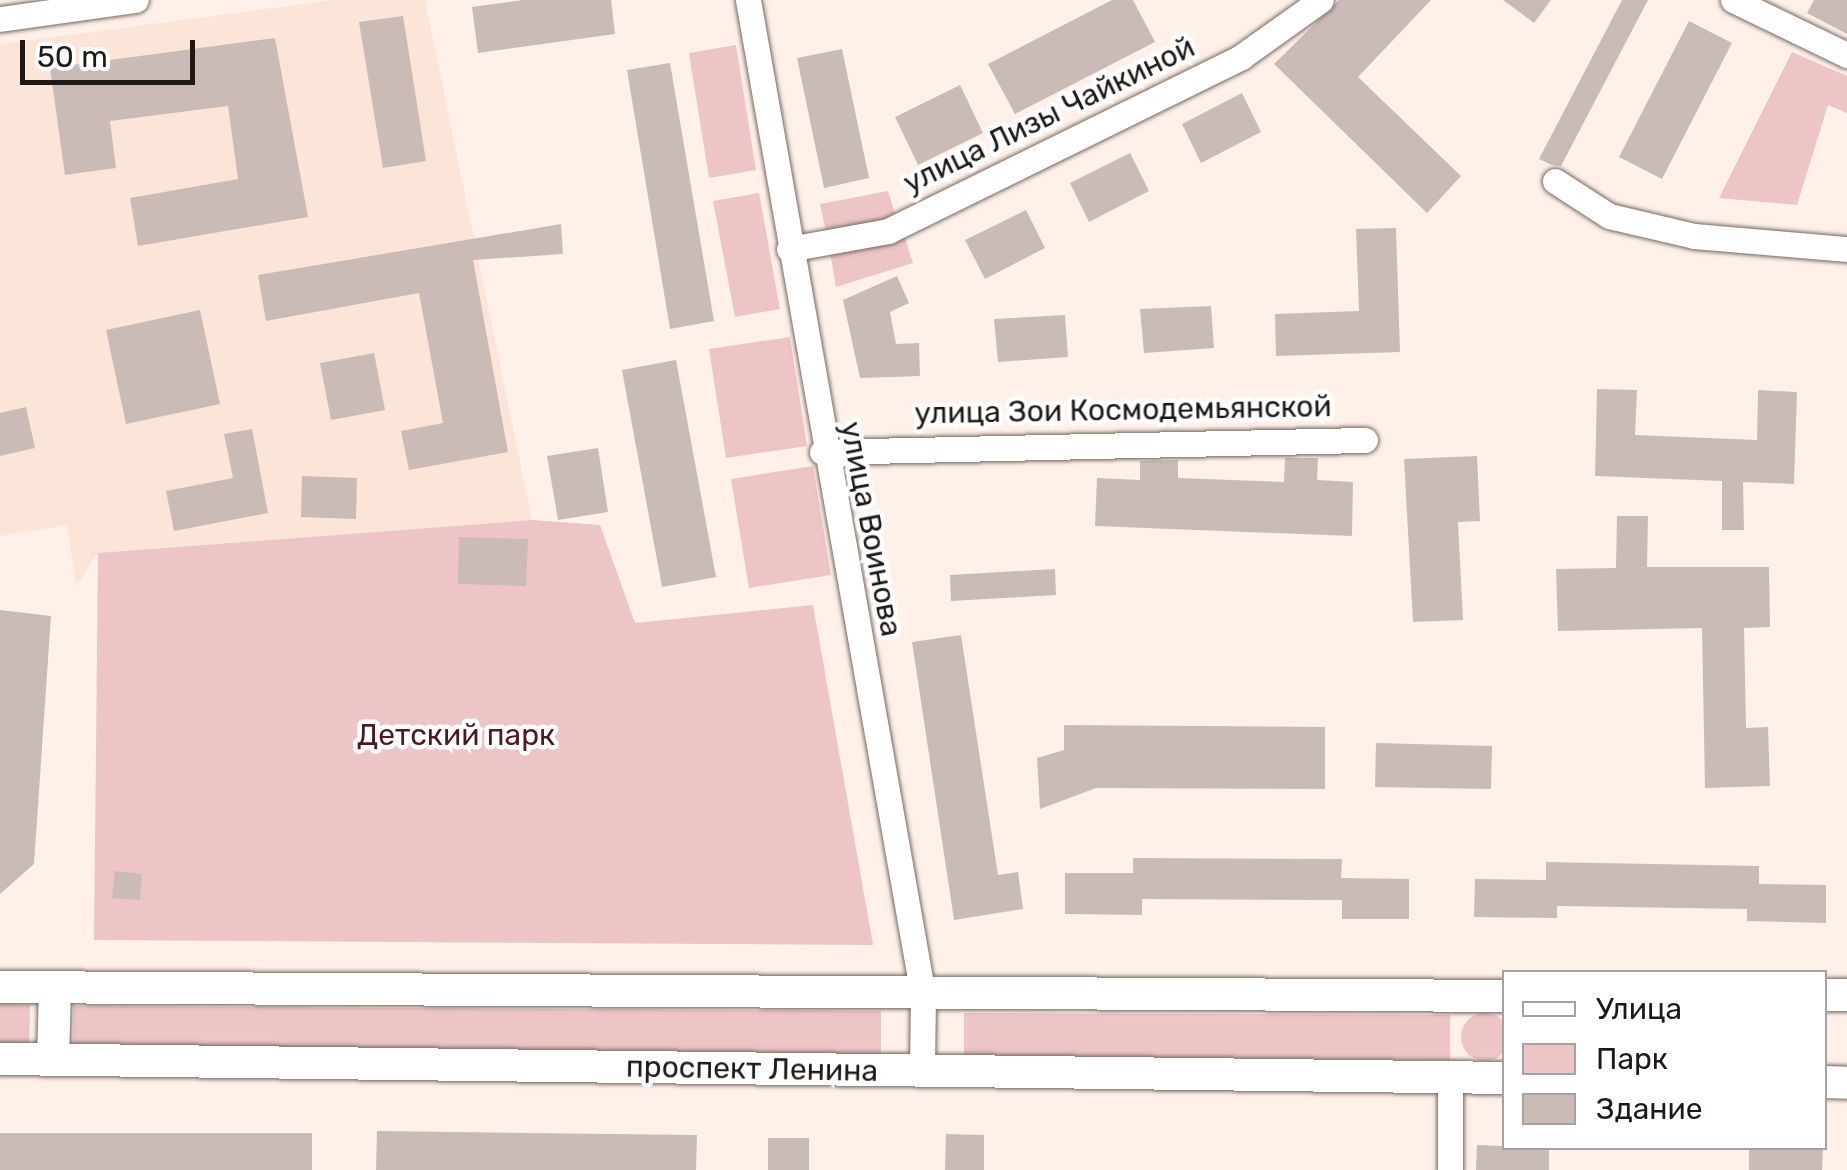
<!DOCTYPE html>
<html>
<head>
<meta charset="utf-8">
<style>
	body { margin:0 }
	#map { position:relative; width:1847px; height:1170px; overflow:hidden; background:#fff1e9; font-family:Rubik,sans-serif }
	div>[style] { position:absolute }
	[style*='--x'] { left:calc(var(--x)*1px); top:calc(var(--y)*1px); width:calc(var(--w)*1px); rotate:calc(var(--a)*1deg) }
	.built>* { inset:0; background:#fae5d8 }
	.green>* { inset:0; background:#edc5c7 }
	.round { border-radius:50% }
	.building>* { inset:0; background:#cbbbb7 }
	.roads { filter:drop-shadow(0 0 2px #746961) drop-shadow(0 0 2px #746961) }
	.minor>* { height:25px; margin:-12.5px; padding:0 12.5px; transform-origin:12.5px; border-radius:12.5px; background:#fff }
	.major>* { height:32px; margin:-16px; padding:0 16px; transform-origin:16px; border-radius:16px; background:#fff }
	span { translate:-50% -50%; white-space:nowrap; text-align:center; line-height:1.15; -webkit-text-stroke:9px #fff; paint-order:stroke }
	.street-label { font-size:30px; color:#1e1916 }
	.park-label { font-size:30px; color:#4f1820 }
	.legend { position:absolute; left:1502px; top:970px; width:325px; height:180px; box-sizing:border-box; background:#fff; border:2px solid #a5a3a2; margin:0; padding:12px 18px; list-style:none; font-size:30px; color:#1e1916 }
	.legend li { display:flex; align-items:center; gap:20px; height:50px }
	.legend b { width:50px; border:2px solid #a5a3a2 }
	.scale { position:absolute; left:20px; top:40px; width:175px; height:45px; box-sizing:border-box; border:5px solid #1e1916; border-top:0; padding-left:12px; font-size:30px; line-height:35px; white-space:nowrap; color:#1e1916; -webkit-text-stroke:8px #fff; paint-order:stroke }
</style>
</head>
<body>
<div id="map">
	<div class="built">
		<i style="clip-path:polygon(333px 0,425px 0,532px 520px,98px 553px,76px 586px,67px 525px,0 536px,0 44px)"></i>
	</div>
	<div class="green">
		<i style="clip-path:polygon(736px 45px,756px 170px,709px 178px,689px 53px)"></i>
		<i style="clip-path:polygon(1792px 52px,1847px 76px,1847px 113px,1828px 105px,1797px 205px,1719px 198px)"></i>
		<i style="clip-path:polygon(888px 191px,897px 220px,827px 237px,820px 204px)"></i>
		<i style="clip-path:polygon(759px 193px,780px 309px,735px 317px,713px 201px)"></i>
		<i style="clip-path:polygon(904px 235px,913px 263px,836px 287px,830px 252px)"></i>
		<i style="clip-path:polygon(790px 337px,807px 446px,726px 458px,709px 349px)"></i>
		<i style="clip-path:polygon(813px 466px,831px 575px,749px 588px,731px 479px)"></i>
		<i style="clip-path:polygon(532px 520px,600px 525px,635px 623px,813px 605px,873px 945px,94px 940px,98px 553px)"></i>
		<i style="clip-path:polygon(0 1004px,30px 1005px,29px 1050px,0 1050px)"></i>
		<i style="clip-path:polygon(74px 1006px,881px 1011px,881px 1056px,73px 1051px)"></i>
		<i style="clip-path:polygon(964px 1013px,1450px 1015px,1450px 1060px,964px 1059px)"></i>
		<i class="round" style="left:1461px;top:1013px;width:48px;height:48px"></i>
	</div>
	<div class="building">
		<i style="clip-path:polygon(523px 0,611px 0,615px 34px,478px 53px,472px 7px)"></i>
		<i style="clip-path:polygon(1112px 0,1133px 0,1155px 42px,1015px 114px,988px 64px)"></i>
		<i style="clip-path:polygon(1339px 0,1431px 0,1358px 77px,1461px 176px,1427px 213px,1274px 64px)"></i>
		<i style="clip-path:polygon(1503px 0,1551px 0,1534px 23px)"></i>
		<i style="clip-path:polygon(1622px 0,1648px 0,1561px 166px,1552px 165px,1539px 159px)"></i>
		<i style="clip-path:polygon(1814px 0,1847px 0,1847px 34px,1807px 13px)"></i>
		<i style="clip-path:polygon(403px 16px,426px 161px,383px 168px,359px 22px)"></i>
		<i style="clip-path:polygon(1689px 21px,1732px 43px,1662px 179px,1619px 157px)"></i>
		<i style="clip-path:polygon(275px 38px,308px 217px,138px 246px,130px 198px,238px 179px,228px 106px,110px 121px,116px 168px,65px 175px,50px 68px)"></i>
		<i style="clip-path:polygon(842px 49px,869px 178px,824px 188px,797px 58px)"></i>
		<i style="clip-path:polygon(670px 63px,714px 321px,670px 329px,627px 70px)"></i>
		<i style="clip-path:polygon(960px 85px,983px 133px,918px 165px,895px 117px)"></i>
		<i style="clip-path:polygon(1242px 93px,1261px 132px,1201px 163px,1182px 124px)"></i>
		<i style="clip-path:polygon(1130px 153px,1149px 191px,1089px 222px,1070px 183px)"></i>
		<i style="clip-path:polygon(1026px 210px,1045px 248px,985px 279px,965px 240px)"></i>
		<i style="clip-path:polygon(561px 224px,563px 254px,473px 260px,508px 452px,409px 470px,401px 431px,443px 423px,419px 293px,266px 321px,258px 275px)"></i>
		<i style="clip-path:polygon(1396px 228px,1400px 352px,1276px 356px,1275px 314px,1359px 311px,1356px 229px)"></i>
		<i style="clip-path:polygon(897px 276px,909px 303px,890px 312px,896px 344px,919px 343px,920px 376px,860px 378px,843px 300px)"></i>
		<i style="clip-path:polygon(1211px 306px,1214px 348px,1144px 353px,1140px 309px)"></i>
		<i style="clip-path:polygon(200px 310px,220px 404px,126px 424px,106px 330px)"></i>
		<i style="clip-path:polygon(1065px 315px,1068px 357px,998px 362px,994px 319px)"></i>
		<i style="clip-path:polygon(374px 353px,385px 410px,331px 420px,320px 363px)"></i>
		<i style="clip-path:polygon(676px 360px,716px 577px,662px 587px,622px 370px)"></i>
		<i style="clip-path:polygon(1597px 389px,1637px 390px,1635px 435px,1757px 440px,1758px 390px,1797px 392px,1794px 484px,1743px 482px,1744px 530px,1722px 530px,1722px 481px,1595px 476px)"></i>
		<i style="clip-path:polygon(26px 407px,35px 448px,0 456px,0 413px)"></i>
		<i style="clip-path:polygon(252px 429px,268px 513px,174px 531px,166px 491px,233px 478px,224px 434px)"></i>
		<i style="clip-path:polygon(598px 448px,608px 512px,558px 520px,547px 456px)"></i>
		<i style="clip-path:polygon(1477px 456px,1480px 521px,1458px 522px,1463px 620px,1413px 622px,1404px 459px)"></i>
		<i style="clip-path:polygon(1285px 458px,1318px 458px,1317px 480px,1353px 482px,1352px 536px,1095px 526px,1097px 478px,1140px 480px,1140px 461px,1178px 460px,1178px 478px,1284px 482px)"></i>
		<i style="clip-path:polygon(302px 476px,357px 478px,356px 519px,301px 517px)"></i>
		<i style="clip-path:polygon(1617px 516px,1648px 516px,1647px 567px,1769px 567px,1770px 627px,1744px 628px,1746px 728px,1768px 727px,1770px 786px,1705px 788px,1702px 628px,1558px 631px,1556px 569px,1616px 568px)"></i>
		<i style="clip-path:polygon(459px 537px,528px 539px,526px 586px,458px 584px)"></i>
		<i style="clip-path:polygon(1055px 569px,1056px 595px,951px 601px,950px 575px)"></i>
		<i style="clip-path:polygon(0 610px,51px 616px,34px 864px,0 894px)"></i>
		<i style="clip-path:polygon(961px 635px,998px 875px,1018px 872px,1023px 909px,954px 920px,912px 642px)"></i>
		<i style="clip-path:polygon(1064px 725px,1325px 727px,1325px 789px,1096px 788px,1040px 809px,1037px 758px,1064px 750px)"></i>
		<i style="clip-path:polygon(1376px 743px,1492px 746px,1491px 789px,1375px 787px)"></i>
		<i style="clip-path:polygon(1133px 858px,1342px 859px,1341px 878px,1409px 879px,1409px 919px,1342px 919px,1342px 900px,1142px 899px,1142px 915px,1065px 914px,1065px 873px,1133px 873px)"></i>
		<i style="clip-path:polygon(1546px 862px,1759px 866px,1759px 884px,1826px 885px,1826px 923px,1747px 921px,1747px 909px,1557px 906px,1557px 918px,1474px 917px,1475px 879px,1546px 880px)"></i>
		<i style="clip-path:polygon(115px 871px,142px 874px,140px 900px,112px 898px)"></i>
		<i style="clip-path:polygon(377px 1131px,697px 1135px,696px 1170px,376px 1170px)"></i>
		<i style="clip-path:polygon(0 1133px,312px 1133px,312px 1170px,0 1170px)"></i>
		<i style="clip-path:polygon(946px 1134px,984px 1135px,984px 1170px,945px 1170px)"></i>
		<i style="clip-path:polygon(768px 1138px,809px 1138px,809px 1170px,768px 1170px)"></i>
		<i style="clip-path:polygon(1477px 1145px,1549px 1148px,1549px 1170px,1476px 1170px)"></i>
		<i style="clip-path:polygon(1749px 1148px,1823px 1149px,1822px 1170px,1749px 1170px)"></i>
	</div>
	<div class="roads">
		<div class="minor">
			<i style="--x:748;--y:0;--w:1011;--a:80.03"></i>
			<i style="--x:923;--y:996;--w:75;--a:90.8"></i>
			<i style="--x:1733;--y:0;--w:127;--a:25.8"></i>
			<i style="--x:0;--y:19;--w:137;--a:-8"></i>
			<i style="--x:1555;--y:181;--w:64;--a:32.9"></i>
			<i style="--x:1609;--y:216;--w:87;--a:13.2"></i>
			<i style="--x:1694;--y:236;--w:154;--a:4.9"></i>
			<i style="--x:789;--y:249;--w:101;--a:-10.3"></i>
			<i style="--x:888;--y:231;--w:394;--a:-26.2"></i>
			<i style="--x:1241;--y:57;--w:98;--a:-35.5"></i>
			<i style="--x:822;--y:452;--w:543;--a:-1.27"></i>
			<i style="--x:1450;--y:1170;--w:93;--a:-90"></i>
		</div>
		<div class="major">
			<i style="--x:0;--y:987;--w:1504;--a:0.34"></i>
			<i style="--x:1824;--y:995;--w:23;--a:0"></i>
			<i style="--x:0;--y:1059;--w:1504;--a:0.72"></i>
			<i style="--x:53;--y:1060;--w:72;--a:-88.4"></i>
			<i style="--x:1824;--y:1082;--w:23;--a:2"></i>
		</div>
	</div>
	<div class="street-label">
		<span style="left:1049px;top:115px;rotate:-26deg">улица Лизы Чайкиной</span>
		<span style="left:1123px;top:410px;rotate:-1deg">улица Зои Космодемьянской</span>
		<span style="left:871px;top:529px;rotate:79deg">улица Воинова</span>
		<span style="left:752px;top:1069px;rotate:1deg">проспект Ленина</span>
	</div>
	<div class="park-label">
		<span style="left:456px;top:735px">Детский парк</span>
	</div>
	<ul class="legend">
	<li><b style="height:12px;background:#fff"></b>Улица</li>
	<li><b style="height:28px;background:#edc5c7"></b>Парк</li>
	<li><b style="height:28px;background:#cbbbb7"></b>Здание</li>
	</ul>
	<div class="scale">50 m</div>
</div>
</body>
</html>
